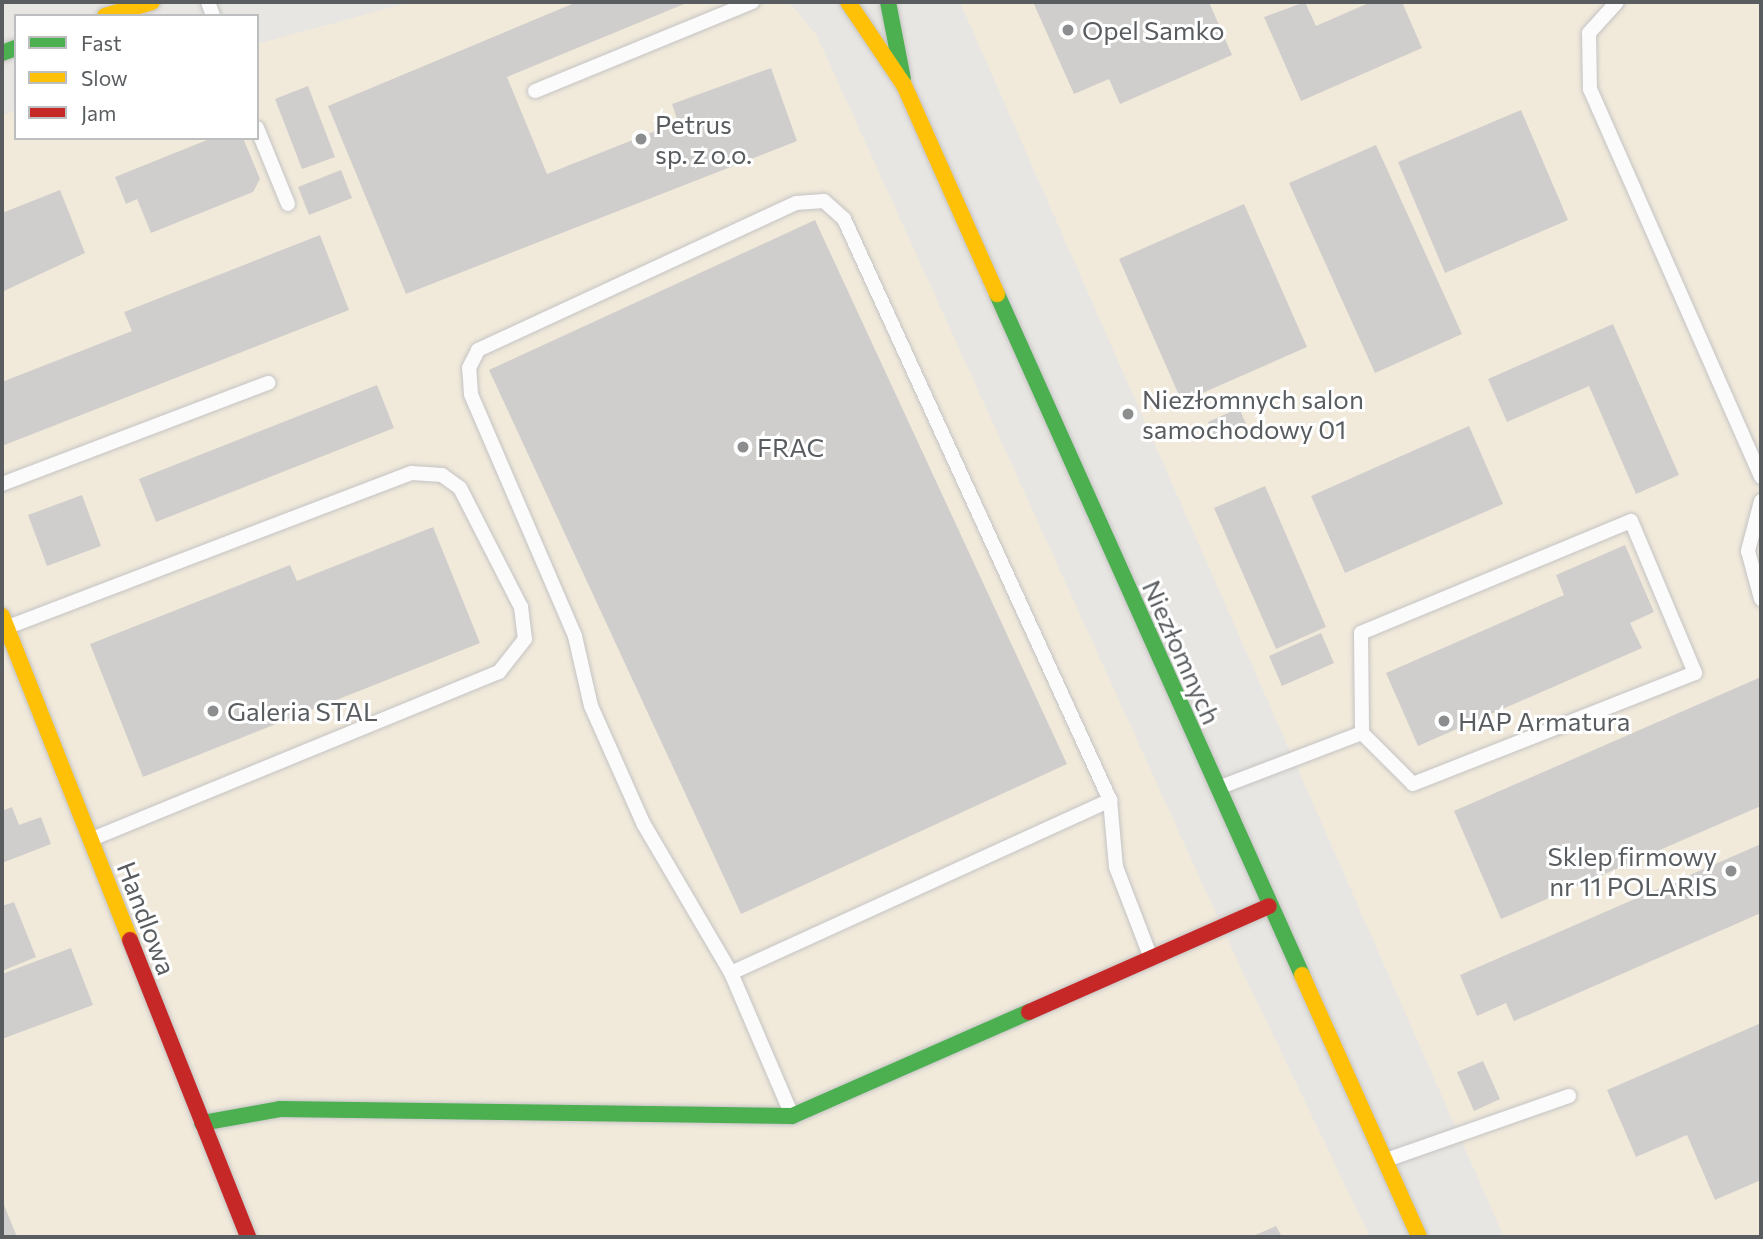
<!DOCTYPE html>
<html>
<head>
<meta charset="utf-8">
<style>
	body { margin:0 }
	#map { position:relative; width:1763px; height:1239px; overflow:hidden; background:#e8e6e2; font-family:Commissioner,sans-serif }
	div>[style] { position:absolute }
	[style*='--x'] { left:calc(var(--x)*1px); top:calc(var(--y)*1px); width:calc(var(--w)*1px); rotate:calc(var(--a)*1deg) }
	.commercial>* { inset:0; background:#f1eadb }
	.building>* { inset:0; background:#d0cecc }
	.roads { filter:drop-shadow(0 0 2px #c4c3c3) drop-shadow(0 0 2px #c4c3c3) }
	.lane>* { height:14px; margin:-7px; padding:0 7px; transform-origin:7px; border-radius:7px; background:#fcfbfb }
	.fast>* { height:16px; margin:-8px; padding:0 8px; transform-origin:8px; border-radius:8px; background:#4caf50 }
	.slow>* { height:16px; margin:-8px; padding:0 8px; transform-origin:8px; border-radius:8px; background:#ffc107 }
	.jam>* { height:16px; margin:-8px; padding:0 8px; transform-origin:8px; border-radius:8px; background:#c62828 }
	.dots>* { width:19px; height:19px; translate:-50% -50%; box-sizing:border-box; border:4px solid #fff; border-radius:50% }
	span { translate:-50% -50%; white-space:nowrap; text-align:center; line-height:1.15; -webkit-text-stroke:6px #fff; paint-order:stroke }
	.poi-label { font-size:26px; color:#595d60 }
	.left { translate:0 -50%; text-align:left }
	.right { translate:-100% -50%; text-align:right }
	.street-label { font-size:26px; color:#595d60 }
	.frame { position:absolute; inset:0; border:4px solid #595d60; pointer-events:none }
	.legend { position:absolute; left:14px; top:14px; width:245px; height:126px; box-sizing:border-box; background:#fff; border:2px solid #bdbebf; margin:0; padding:9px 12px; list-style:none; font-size:21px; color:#595d60 }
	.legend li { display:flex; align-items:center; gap:14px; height:35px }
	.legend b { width:35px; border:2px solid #bdbebf }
</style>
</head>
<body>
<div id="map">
	<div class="commercial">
		<i style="clip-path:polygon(411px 2px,789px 2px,817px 36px,1237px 960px,1370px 1237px,2px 1237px,2px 115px,16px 111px,16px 138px,257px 138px,257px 44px)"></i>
		<i style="clip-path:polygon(960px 2px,1761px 2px,1761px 1237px,1504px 1237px)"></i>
	</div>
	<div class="building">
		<i style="clip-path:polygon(577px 2px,689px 2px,507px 77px,547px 174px,678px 122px,672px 104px,771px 68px,797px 141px,406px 294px,328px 106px)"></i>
		<i style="clip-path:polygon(1033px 2px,1209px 2px,1232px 55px,1120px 104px,1109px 79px,1074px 94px)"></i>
		<i style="clip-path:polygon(1305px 2px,1316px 26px,1371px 2px,1402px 2px,1422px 48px,1301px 101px,1264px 17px)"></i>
		<i style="clip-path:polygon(308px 86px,335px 157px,302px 169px,275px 99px)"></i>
		<i style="clip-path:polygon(1521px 110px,1568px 220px,1445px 273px,1398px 162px)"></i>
		<i style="clip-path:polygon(212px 138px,243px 138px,260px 179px,253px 192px,151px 233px,137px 199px,126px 204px,115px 177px)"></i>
		<i style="clip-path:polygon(1376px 145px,1462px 334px,1375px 373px,1289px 183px)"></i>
		<i style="clip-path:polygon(341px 170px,352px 198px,309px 215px,298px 187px)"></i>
		<i style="clip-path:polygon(60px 190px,85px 253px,2px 292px,2px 213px)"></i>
		<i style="clip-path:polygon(1244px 204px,1307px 347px,1182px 402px,1119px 259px)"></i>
		<i style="clip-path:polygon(815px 220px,1067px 764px,741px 914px,489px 370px)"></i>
		<i style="clip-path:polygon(320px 235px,349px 310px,2px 446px,2px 382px,132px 331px,124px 312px)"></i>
		<i style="clip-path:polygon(1613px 324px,1679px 475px,1636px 494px,1589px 386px,1507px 422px,1488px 379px)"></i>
		<i style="clip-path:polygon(377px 385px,394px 428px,156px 522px,139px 479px)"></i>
		<i style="clip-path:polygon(1239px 408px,1247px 426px,1216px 440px,1208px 422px)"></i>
		<i style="clip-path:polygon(1469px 426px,1503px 504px,1345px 573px,1311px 496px)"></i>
		<i style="clip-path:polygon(1265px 486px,1326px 627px,1276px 649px,1214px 508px)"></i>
		<i style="clip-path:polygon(82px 495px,101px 546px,47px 566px,28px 515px)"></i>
		<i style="clip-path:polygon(433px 527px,480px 643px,143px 777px,90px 644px,290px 565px,297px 581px)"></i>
		<i style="clip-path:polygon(1625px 545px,1654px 612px,1630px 623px,1642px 648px,1418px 746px,1386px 673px,1564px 595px,1556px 575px)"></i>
		<i style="clip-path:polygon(1321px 633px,1334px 663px,1282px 686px,1269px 656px)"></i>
		<i style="clip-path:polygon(1761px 677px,1761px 806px,1501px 919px,1454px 811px)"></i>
		<i style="clip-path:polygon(12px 807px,19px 825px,41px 817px,51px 844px,2px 863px,2px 811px)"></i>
		<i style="clip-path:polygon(1761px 844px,1761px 913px,1514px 1021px,1506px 1003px,1477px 1016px,1460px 975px)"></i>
		<i style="clip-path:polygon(14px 902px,36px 957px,2px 971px,2px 906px)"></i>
		<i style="clip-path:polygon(71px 948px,93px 1005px,2px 1039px,2px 974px)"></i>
		<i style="clip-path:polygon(1761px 1023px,1761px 1180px,1715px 1200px,1687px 1135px,1636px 1157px,1607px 1090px)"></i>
		<i style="clip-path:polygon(1483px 1061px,1500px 1099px,1474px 1111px,1457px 1072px)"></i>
		<i style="clip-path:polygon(2px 1200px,17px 1237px,2px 1237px)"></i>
		<i style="clip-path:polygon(1276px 1226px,1282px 1237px,1251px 1237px)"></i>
	</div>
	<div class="roads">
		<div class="lane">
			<i style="--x:208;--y:2;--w:15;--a:70"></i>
			<i style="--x:1617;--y:2;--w:42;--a:132.1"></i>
			<i style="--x:1589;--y:33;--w:56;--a:89"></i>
			<i style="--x:1590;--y:89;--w:424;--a:66.2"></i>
			<i style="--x:535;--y:91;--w:235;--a:-22.3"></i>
			<i style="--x:257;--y:128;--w:82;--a:67.8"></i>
			<i style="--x:2;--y:484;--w:285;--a:-20.8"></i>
			<i style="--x:1761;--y:501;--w:52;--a:104.6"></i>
			<i style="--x:1748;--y:551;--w:50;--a:74.8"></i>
			<i style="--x:8;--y:627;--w:432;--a:-20.9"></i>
			<i style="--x:412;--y:473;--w:30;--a:4"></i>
			<i style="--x:442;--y:475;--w:22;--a:36"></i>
			<i style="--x:460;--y:488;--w:134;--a:62.9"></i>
			<i style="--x:521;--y:607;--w:32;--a:83"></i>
			<i style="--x:525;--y:639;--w:42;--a:128.2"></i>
			<i style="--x:499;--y:672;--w:440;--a:157.7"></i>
			<i style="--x:1218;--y:788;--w:154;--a:-20.9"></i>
			<i style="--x:1362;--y:733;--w:72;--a:45"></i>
			<i style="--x:1413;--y:784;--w:303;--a:-21.5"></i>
			<i style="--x:1695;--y:673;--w:165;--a:-112.8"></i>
			<i style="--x:1631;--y:521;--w:292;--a:157.5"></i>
			<i style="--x:1361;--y:633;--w:100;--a:89.4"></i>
			<i style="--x:731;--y:973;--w:417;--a:-24.5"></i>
			<i style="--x:791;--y:1113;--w:152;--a:-113.2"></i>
			<i style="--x:731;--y:973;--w:172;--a:-120.4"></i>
			<i style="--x:644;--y:825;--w:130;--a:-114"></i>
			<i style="--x:591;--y:706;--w:72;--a:-102.9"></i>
			<i style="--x:575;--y:636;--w:263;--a:-113.3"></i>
			<i style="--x:471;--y:394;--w:26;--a:-94"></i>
			<i style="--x:469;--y:368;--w:20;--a:-63"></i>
			<i style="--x:478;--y:350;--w:350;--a:-24.8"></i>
			<i style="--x:796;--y:203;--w:28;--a:-4"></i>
			<i style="--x:824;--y:201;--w:27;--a:42"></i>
			<i style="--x:844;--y:219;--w:639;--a:65.4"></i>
			<i style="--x:1110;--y:800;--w:67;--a:84.9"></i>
			<i style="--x:1116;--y:867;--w:97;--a:69"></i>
			<i style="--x:1386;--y:1160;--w:194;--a:-19.3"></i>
		</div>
		<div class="fast">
			<i style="--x:888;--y:2;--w:78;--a:79"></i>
			<i style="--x:2;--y:53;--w:15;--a:-20"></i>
			<i style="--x:997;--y:294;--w:746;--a:65.87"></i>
			<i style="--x:202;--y:1123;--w:79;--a:-10.2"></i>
			<i style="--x:280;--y:1109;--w:512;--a:0.78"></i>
			<i style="--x:792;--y:1116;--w:259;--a:-23.7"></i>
		</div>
		<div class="slow">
			<i style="--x:848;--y:2;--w:100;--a:56"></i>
			<i style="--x:904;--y:85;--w:229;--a:66"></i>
			<i style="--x:105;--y:16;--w:49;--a:-16.6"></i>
			<i style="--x:2;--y:616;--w:348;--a:68.4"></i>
			<i style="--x:1302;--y:975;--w:287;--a:65.9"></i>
		</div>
		<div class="jam">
			<i style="--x:130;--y:940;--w:320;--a:68.3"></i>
			<i style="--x:1029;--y:1012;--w:262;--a:-23.8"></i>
		</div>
	</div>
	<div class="dots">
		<i style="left:1068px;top:30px;background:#8b8d8e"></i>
		<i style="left:641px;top:139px;background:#8b8d8e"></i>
		<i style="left:1128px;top:414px;background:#8b8d8e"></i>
		<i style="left:743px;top:447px;background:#8b8d8e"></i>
		<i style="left:213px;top:711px;background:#8b8d8e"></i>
		<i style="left:1444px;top:721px;background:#8b8d8e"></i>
		<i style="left:1731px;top:871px;background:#8b8d8e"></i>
	</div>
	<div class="poi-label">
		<span class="left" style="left:1082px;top:30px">Opel Samko</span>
		<span class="left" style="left:655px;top:139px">Petrus<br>sp. z o.o.</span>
		<span class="left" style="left:1142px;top:414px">Niezłomnych salon<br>samochodowy 01</span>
		<span class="left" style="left:757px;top:447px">FRAC</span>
		<span class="left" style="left:227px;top:711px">Galeria STAL</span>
		<span class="left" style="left:1458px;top:721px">HAP Armatura</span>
		<span class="right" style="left:1717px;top:871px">Sklep firmowy<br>nr 11 POLARIS</span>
	</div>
	<div class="street-label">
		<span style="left:1182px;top:652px;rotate:66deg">Niezłomnych</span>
		<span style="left:147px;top:918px;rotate:69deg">Handlowa</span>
	</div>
	<div class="frame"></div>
	<ul class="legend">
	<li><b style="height:9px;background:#4caf50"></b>Fast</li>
	<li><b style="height:9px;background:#ffc107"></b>Slow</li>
	<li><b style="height:9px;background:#c62828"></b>Jam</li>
	</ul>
</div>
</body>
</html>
